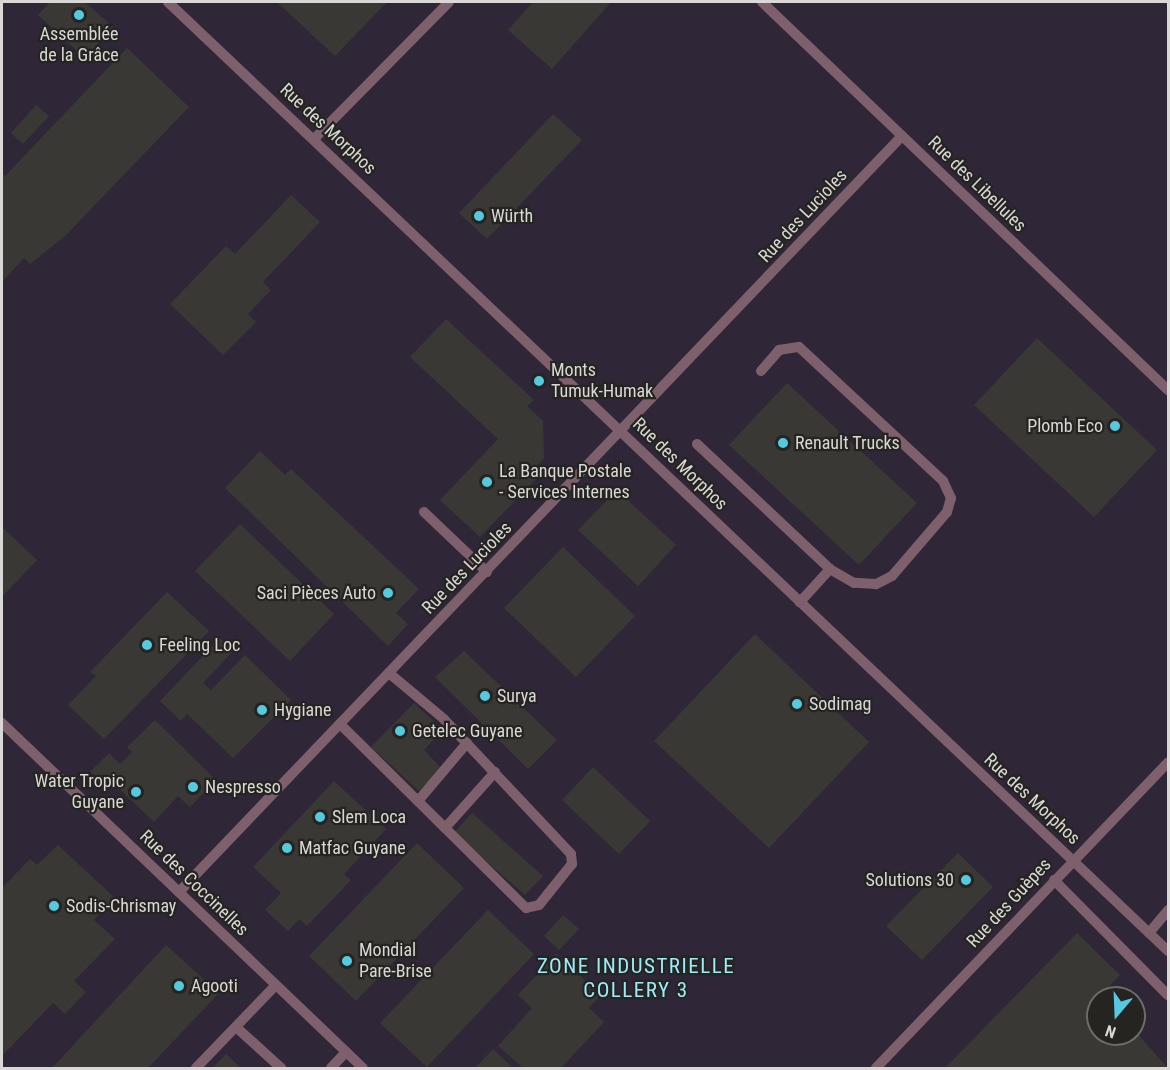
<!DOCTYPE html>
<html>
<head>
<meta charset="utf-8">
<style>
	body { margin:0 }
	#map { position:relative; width:1170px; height:1070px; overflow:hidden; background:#252421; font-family:"Roboto Condensed",sans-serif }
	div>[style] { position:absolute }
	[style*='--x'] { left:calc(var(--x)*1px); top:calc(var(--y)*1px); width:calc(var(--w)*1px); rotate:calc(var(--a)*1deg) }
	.industrial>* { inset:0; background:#2f2737 }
	.building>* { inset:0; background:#3a3835 }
	.lane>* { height:10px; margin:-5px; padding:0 5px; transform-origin:5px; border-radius:5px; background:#7d606b }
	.dots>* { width:16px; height:16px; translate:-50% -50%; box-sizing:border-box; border:3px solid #252421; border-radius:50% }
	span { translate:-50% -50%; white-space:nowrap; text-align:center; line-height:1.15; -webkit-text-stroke:4.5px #252421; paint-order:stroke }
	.poi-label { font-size:18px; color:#d9d8d6 }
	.left { translate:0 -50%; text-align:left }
	.right { translate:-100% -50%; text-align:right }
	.street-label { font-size:18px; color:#d9d8d6 }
	.quarter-label { font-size:21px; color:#9cebfb; letter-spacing:1.5px }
	.frame { position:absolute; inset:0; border:3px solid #d9d8d6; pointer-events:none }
	.north { position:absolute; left:1086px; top:986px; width:60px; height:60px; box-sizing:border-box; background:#252421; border:2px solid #6d6c69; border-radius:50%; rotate:199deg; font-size:16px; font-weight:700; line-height:24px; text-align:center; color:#d9d8d6 }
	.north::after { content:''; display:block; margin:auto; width:21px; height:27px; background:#55cadf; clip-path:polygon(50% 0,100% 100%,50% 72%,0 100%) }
</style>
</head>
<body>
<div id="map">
	<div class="industrial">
		<i style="clip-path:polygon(evenodd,2px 2px,1168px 2px,1168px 1068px,2px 1068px,2px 2px,1098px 998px,1134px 998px,1134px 1034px,1098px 1034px,1098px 998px)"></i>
	</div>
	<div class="building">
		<i style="clip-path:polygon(50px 2px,85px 2px,113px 27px,85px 58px,38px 15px)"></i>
		<i style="clip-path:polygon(277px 2px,387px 2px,335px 56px)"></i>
		<i style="clip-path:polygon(533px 2px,611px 2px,552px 69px,508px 30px)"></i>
		<i style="clip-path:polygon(127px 48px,189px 107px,65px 236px,30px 264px,24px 258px,2px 282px,2px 172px,5px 176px)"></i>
		<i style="clip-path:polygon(36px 105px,49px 116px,23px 144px,11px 133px)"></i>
		<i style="clip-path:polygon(553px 114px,582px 140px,487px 239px,459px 213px)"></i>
		<i style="clip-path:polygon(291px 195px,320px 222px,263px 282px,271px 290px,248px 314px,256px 322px,223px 355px,170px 304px,226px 246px,235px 254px)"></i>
		<i style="clip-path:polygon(446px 319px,534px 400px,527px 406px,543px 421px,544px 458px,530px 474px,536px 479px,480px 537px,440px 500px,498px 439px,410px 357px)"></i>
		<i style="clip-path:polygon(1037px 338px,1157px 450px,1094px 517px,974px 405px)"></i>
		<i style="clip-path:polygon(787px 383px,917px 503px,859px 565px,729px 445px)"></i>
		<i style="clip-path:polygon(260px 451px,285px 475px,291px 469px,419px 589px,396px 613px,408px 624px,388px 646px,225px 488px)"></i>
		<i style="clip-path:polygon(617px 490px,676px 545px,638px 586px,578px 530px)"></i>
		<i style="clip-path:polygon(240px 524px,334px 614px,290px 661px,195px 571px)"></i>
		<i style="clip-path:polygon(2px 527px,37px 560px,2px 597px)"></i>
		<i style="clip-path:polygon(563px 547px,635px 616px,576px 677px,504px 608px)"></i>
		<i style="clip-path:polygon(167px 592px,209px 631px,104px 739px,68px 705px,96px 676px,90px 672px)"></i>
		<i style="clip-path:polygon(755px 634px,869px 742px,769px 848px,654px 741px)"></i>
		<i style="clip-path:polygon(220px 638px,233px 651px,203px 683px,211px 690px,245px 655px,291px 700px,233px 758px,187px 714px,181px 721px,160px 701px)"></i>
		<i style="clip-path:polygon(464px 651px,557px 740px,528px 769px,435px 677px)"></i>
		<i style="clip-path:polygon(414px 703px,443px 730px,424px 750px,441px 768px,419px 791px,371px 747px)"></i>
		<i style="clip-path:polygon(155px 720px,216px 780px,190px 807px,178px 796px,154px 822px,105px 775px,100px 781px,90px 772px,109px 753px,120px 764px,132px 752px,127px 747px)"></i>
		<i style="clip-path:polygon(593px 767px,650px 821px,619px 854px,562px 800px)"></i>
		<i style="clip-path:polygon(334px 781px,386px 829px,344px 874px,351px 880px,307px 926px,299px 919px,288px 931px,265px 910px,281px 893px,253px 867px)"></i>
		<i style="clip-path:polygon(472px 813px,543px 876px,525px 895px,454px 833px)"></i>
		<i style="clip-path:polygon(417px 843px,464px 888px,356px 1001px,309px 956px)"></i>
		<i style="clip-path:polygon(58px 845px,115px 898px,94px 920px,115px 939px,74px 981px,86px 992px,65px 1014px,53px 1003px,2px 1056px,2px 888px,30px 859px,37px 865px)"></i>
		<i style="clip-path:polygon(958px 853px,993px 887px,922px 960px,886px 926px)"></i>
		<i style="clip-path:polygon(488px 910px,534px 954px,427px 1067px,380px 1023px)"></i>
		<i style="clip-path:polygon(563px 915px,579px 929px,559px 950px,544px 936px)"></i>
		<i style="clip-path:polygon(1077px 933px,1120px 975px,1098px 998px,1098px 1034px,1134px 1034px,1134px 1030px,1168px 1068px,945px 1068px)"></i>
		<i style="clip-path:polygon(166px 945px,219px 993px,148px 1068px,52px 1068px)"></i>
		<i style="clip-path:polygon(556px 954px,601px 995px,589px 1008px,604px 1022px,561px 1068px,523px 1068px,498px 1046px,532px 1008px,518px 995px)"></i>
		<i style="clip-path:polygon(493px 1049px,513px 1068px,475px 1068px)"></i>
		<i style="clip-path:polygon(226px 1054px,241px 1068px,213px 1068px)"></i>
	</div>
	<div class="lane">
		<i style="--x:168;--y:2;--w:1379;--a:43.5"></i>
		<i style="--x:762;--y:2;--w:562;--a:43.7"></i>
		<i style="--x:314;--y:139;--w:192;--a:-45.4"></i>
		<i style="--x:761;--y:371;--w:28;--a:-49"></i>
		<i style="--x:779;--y:350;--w:20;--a:-9"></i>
		<i style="--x:799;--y:347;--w:197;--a:42.9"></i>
		<i style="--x:943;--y:481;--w:19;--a:65"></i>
		<i style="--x:951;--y:498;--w:15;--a:106"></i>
		<i style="--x:947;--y:512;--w:84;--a:130.7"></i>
		<i style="--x:892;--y:576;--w:18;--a:153"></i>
		<i style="--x:876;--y:584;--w:22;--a:-177"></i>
		<i style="--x:854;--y:583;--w:28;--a:-150"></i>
		<i style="--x:697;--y:444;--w:183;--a:43.2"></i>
		<i style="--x:830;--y:569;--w:45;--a:132.3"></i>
		<i style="--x:424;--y:512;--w:87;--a:43.6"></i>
		<i style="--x:2;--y:723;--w:499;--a:43.7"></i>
		<i style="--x:340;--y:724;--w:262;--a:44.7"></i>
		<i style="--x:526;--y:908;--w:13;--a:-13"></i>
		<i style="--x:539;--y:905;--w:53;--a:-51.2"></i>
		<i style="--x:572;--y:864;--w:10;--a:-96"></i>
		<i style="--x:571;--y:854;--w:185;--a:-133.3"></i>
		<i style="--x:444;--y:719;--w:72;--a:-140.1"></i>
		<i style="--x:418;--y:801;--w:76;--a:-49.8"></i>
		<i style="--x:445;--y:828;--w:75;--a:-48.2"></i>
		<i style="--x:1054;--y:880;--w:162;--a:45.3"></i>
		<i style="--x:179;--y:892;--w:1046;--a:-46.28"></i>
		<i style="--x:1149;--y:933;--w:30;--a:-50"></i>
		<i style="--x:236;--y:1027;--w:61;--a:42.3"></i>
		<i style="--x:196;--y:1068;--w:115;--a:-46.1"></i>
		<i style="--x:331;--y:1068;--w:22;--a:-47"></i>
		<i style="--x:876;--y:1068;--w:423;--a:-46.3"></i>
	</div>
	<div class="dots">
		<i style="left:79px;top:15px;background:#55cadf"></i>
		<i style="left:479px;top:216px;background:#55cadf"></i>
		<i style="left:539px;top:381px;background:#55cadf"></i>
		<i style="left:1115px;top:426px;background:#55cadf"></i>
		<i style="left:783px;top:443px;background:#55cadf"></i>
		<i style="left:487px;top:482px;background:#55cadf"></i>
		<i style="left:388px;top:593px;background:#55cadf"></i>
		<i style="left:147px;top:645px;background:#55cadf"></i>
		<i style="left:485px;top:696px;background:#55cadf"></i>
		<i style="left:797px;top:704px;background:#55cadf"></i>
		<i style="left:262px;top:710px;background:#55cadf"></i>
		<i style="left:400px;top:731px;background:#55cadf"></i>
		<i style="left:193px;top:787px;background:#55cadf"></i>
		<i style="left:136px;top:792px;background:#55cadf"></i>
		<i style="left:320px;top:817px;background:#55cadf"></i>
		<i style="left:287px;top:848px;background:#55cadf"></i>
		<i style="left:966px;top:880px;background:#55cadf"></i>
		<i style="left:54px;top:906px;background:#55cadf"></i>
		<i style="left:347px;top:961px;background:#55cadf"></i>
		<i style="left:179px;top:986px;background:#55cadf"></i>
	</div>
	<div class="poi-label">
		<span style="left:79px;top:45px">Assemblée<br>de la Grâce</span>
		<span class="left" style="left:491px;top:216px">Würth</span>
		<span class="left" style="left:551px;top:381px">Monts<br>Tumuk-Humak</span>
		<span class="right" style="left:1103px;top:426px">Plomb Eco</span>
		<span class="left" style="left:795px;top:443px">Renault Trucks</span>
		<span class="left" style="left:499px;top:482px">La Banque Postale<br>- Services Internes</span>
		<span class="right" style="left:376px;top:593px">Saci Pièces Auto</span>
		<span class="left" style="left:159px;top:645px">Feeling Loc</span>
		<span class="left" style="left:497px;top:696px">Surya</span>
		<span class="left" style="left:809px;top:704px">Sodimag</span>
		<span class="left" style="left:274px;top:710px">Hygiane</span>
		<span class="left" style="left:412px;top:731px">Getelec Guyane</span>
		<span class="right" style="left:124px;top:792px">Water Tropic<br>Guyane</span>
		<span class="left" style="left:205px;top:787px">Nespresso</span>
		<span class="left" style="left:332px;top:817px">Slem Loca</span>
		<span class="left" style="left:299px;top:848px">Matfac Guyane</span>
		<span class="right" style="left:954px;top:880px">Solutions 30</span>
		<span class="left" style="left:66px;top:906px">Sodis-Chrismay</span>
		<span class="left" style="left:359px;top:961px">Mondial<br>Pare-Brise</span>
		<span class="left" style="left:191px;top:986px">Agooti</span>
	</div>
	<div class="street-label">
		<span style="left:328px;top:129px;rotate:43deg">Rue des Morphos</span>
		<span style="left:977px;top:184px;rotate:44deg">Rue des Libellules</span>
		<span style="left:803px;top:216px;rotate:-47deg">Rue des Lucioles</span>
		<span style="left:680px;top:464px;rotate:44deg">Rue des Morphos</span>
		<span style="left:467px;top:568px;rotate:-46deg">Rue des Lucioles</span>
		<span style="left:1032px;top:799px;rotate:43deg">Rue des Morphos</span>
		<span style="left:194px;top:883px;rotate:44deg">Rue des Coccinelles</span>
		<span style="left:1009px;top:903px;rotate:-47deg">Rue des Guèpes</span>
	</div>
	<div class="quarter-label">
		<span style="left:636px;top:978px">ZONE INDUSTRIELLE<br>COLLERY 3</span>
	</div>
	<div class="frame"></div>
	<div class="north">N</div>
</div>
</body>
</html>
